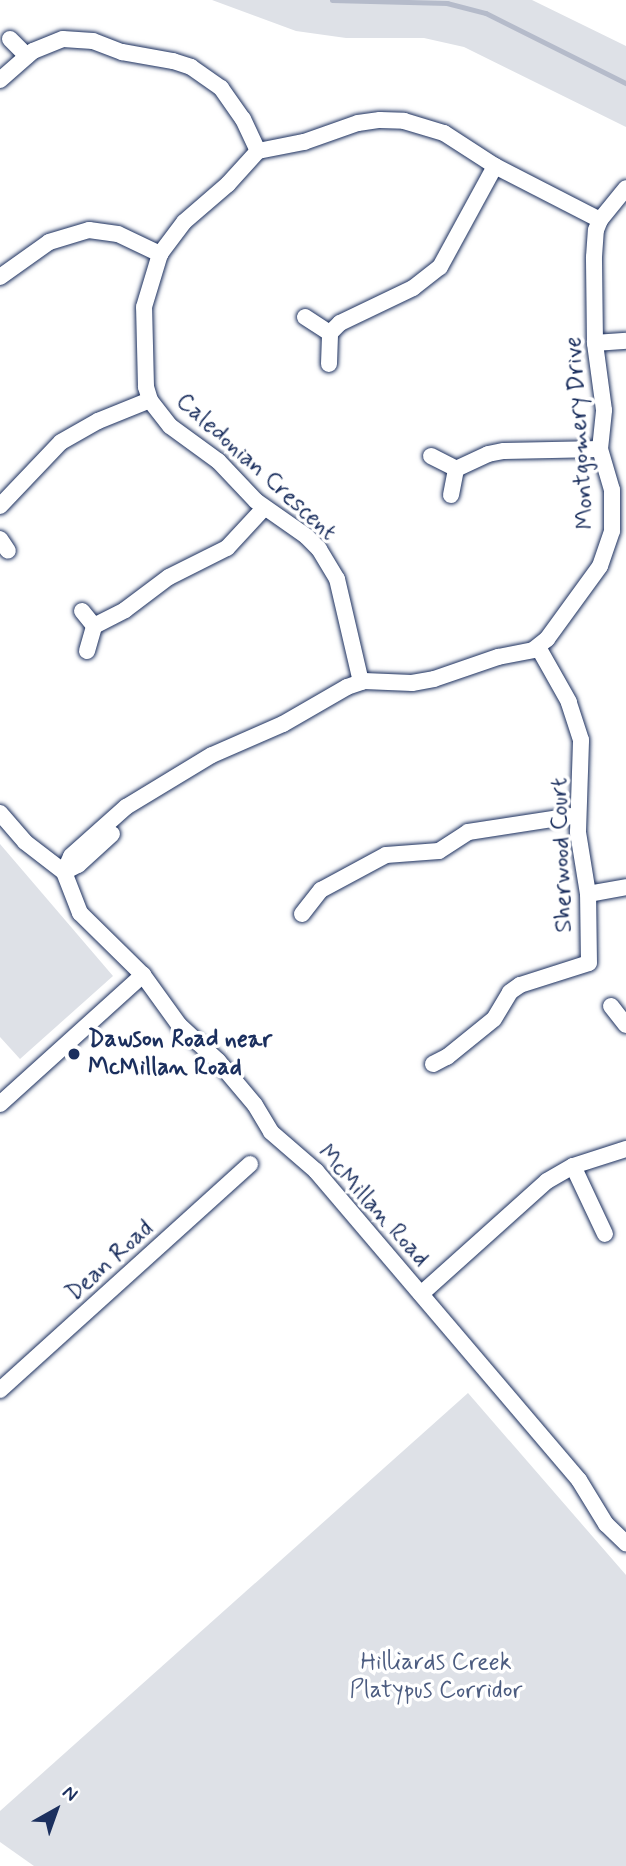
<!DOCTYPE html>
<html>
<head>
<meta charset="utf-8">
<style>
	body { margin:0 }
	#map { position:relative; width:626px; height:1866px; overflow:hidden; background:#fff; font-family:Mynerve,sans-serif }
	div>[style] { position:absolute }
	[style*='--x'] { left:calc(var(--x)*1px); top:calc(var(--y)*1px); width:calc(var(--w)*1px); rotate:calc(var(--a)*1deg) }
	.green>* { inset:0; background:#dee1e7 }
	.stream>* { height:4.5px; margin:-2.25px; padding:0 2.25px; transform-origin:2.25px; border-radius:2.25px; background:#b5bbca }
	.roads { filter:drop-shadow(0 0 2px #1b2f5e) drop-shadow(0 0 2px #1b2f5e) }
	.minor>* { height:16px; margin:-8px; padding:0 8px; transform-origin:8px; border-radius:8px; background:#fff }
	.dots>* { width:19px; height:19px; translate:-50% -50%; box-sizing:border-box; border:4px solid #fff; border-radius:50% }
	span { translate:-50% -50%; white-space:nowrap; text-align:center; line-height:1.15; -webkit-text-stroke:7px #fff; paint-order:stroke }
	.street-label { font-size:24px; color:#1b2f5e }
	.poi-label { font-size:24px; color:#1b2f5e; font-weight:700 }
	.left { translate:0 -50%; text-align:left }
	.park-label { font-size:24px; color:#4c5c80 }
	.north { position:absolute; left:21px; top:1775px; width:70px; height:70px; -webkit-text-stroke:5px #fff; paint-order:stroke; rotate:40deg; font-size:19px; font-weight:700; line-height:28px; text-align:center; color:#1b2f5e }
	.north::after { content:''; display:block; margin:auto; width:24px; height:32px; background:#1b2f5e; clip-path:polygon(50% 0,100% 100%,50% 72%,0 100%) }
</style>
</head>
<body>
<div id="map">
	<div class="green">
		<i style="clip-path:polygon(212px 0,532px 0,626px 46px,626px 127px,464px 47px,424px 38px,346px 38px,296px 31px)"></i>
		<i style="clip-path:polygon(0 844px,113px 976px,20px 1059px,0 1037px)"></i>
		<i style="clip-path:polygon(468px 1393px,626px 1575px,626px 1866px,34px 1866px,0 1842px,0 1811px)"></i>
	</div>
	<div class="stream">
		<i style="--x:332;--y:0;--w:115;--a:1.5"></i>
		<i style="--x:447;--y:3;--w:40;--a:14.4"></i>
		<i style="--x:486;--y:13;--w:157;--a:26.6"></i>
	</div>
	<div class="roads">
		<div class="minor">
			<i style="--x:10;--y:39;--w:24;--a:45"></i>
			<i style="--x:0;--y:80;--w:44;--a:-41.3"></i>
			<i style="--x:33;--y:51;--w:32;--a:-22"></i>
			<i style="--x:63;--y:39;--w:30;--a:4"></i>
			<i style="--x:93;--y:41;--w:31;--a:21"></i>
			<i style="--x:122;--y:52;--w:52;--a:10"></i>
			<i style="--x:173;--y:61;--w:19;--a:18"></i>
			<i style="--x:191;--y:67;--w:37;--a:35"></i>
			<i style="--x:221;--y:88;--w:38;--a:55"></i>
			<i style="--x:243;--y:119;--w:35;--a:65"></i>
			<i style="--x:0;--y:277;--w:60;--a:-35.5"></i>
			<i style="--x:49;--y:242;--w:42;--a:-16.7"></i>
			<i style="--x:89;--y:230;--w:29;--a:8"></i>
			<i style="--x:118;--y:234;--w:47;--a:25.5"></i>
			<i style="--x:305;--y:317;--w:30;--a:33"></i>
			<i style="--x:595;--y:343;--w:31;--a:-4"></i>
			<i style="--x:329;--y:364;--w:31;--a:-88"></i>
			<i style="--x:330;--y:333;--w:14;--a:-45"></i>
			<i style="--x:340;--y:323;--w:81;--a:-25.6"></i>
			<i style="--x:413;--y:288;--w:34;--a:-38"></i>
			<i style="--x:440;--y:267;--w:115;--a:-61.4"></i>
			<i style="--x:431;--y:456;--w:28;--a:27"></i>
			<i style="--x:456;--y:469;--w:35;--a:-25"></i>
			<i style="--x:488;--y:454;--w:16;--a:-11"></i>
			<i style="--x:504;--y:451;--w:96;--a:-1.2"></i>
			<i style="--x:451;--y:495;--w:26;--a:-79"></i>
			<i style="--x:0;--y:506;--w:88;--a:-46.4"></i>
			<i style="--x:61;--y:442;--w:43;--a:-29.6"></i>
			<i style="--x:98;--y:421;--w:56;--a:-22"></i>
			<i style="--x:0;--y:539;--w:14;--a:56"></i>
			<i style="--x:82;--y:611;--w:19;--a:51"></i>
			<i style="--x:87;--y:651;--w:26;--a:-74"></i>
			<i style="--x:94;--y:626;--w:35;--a:-27"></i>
			<i style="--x:125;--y:610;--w:55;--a:-36.9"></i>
			<i style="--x:169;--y:577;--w:65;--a:-26.6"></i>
			<i style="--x:227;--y:548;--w:54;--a:-47.2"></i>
			<i style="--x:361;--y:682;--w:106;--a:-103.1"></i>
			<i style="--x:337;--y:579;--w:35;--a:-121"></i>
			<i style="--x:319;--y:549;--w:18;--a:-135"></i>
			<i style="--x:306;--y:536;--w:61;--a:-145"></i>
			<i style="--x:256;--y:501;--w:55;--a:-133.5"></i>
			<i style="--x:218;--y:461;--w:59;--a:-143.9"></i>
			<i style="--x:170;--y:426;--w:33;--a:-128"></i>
			<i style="--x:150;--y:400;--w:14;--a:-107"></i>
			<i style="--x:146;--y:387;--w:80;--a:-91.4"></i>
			<i style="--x:144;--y:307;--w:55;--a:-73.2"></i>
			<i style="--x:160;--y:254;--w:40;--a:-53"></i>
			<i style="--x:184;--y:222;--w:58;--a:-40.8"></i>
			<i style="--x:228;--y:184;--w:45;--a:-47.7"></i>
			<i style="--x:258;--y:151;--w:47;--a:-11.1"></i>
			<i style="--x:304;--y:142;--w:57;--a:-19.4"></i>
			<i style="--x:358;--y:123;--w:22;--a:-8"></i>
			<i style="--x:380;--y:120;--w:24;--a:2"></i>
			<i style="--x:404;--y:121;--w:42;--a:16.7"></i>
			<i style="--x:444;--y:133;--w:61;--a:32.9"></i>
			<i style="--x:495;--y:166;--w:118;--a:27.2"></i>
			<i style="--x:0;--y:813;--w:38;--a:49"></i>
			<i style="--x:25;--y:842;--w:49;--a:37.6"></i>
			<i style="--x:64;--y:872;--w:44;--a:68.7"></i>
			<i style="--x:80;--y:913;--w:88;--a:44.5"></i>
			<i style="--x:143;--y:975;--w:62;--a:54.2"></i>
			<i style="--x:179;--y:1025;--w:53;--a:42.7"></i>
			<i style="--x:218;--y:1061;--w:57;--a:49.9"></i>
			<i style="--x:255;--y:1105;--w:31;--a:59"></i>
			<i style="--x:271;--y:1132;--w:60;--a:40.9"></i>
			<i style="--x:316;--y:1171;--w:406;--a:49.6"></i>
			<i style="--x:579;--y:1480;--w:52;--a:58.5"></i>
			<i style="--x:606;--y:1524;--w:28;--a:44"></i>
			<i style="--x:64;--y:872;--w:17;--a:-66"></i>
			<i style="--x:71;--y:856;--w:74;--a:-41.7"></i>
			<i style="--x:126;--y:807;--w:100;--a:-31.2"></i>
			<i style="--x:212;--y:755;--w:77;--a:-23.6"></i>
			<i style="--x:283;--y:724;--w:74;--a:-30"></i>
			<i style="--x:347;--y:687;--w:18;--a:-19"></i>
			<i style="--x:364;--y:681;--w:48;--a:2.4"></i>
			<i style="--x:412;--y:683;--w:22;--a:-10"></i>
			<i style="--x:434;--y:679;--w:68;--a:-19"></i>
			<i style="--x:498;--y:657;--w:36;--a:-11"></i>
			<i style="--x:533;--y:650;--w:18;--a:-38"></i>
			<i style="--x:547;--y:639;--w:90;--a:-54"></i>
			<i style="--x:600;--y:566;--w:37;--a:-71"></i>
			<i style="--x:612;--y:531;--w:41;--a:-90"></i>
			<i style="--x:612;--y:490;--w:43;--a:-106.3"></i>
			<i style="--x:600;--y:449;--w:39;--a:-84"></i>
			<i style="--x:604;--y:410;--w:68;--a:-97.7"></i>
			<i style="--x:595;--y:343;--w:86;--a:-90.7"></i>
			<i style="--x:594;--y:257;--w:27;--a:-86"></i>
			<i style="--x:596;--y:230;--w:11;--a:-68"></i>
			<i style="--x:600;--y:220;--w:41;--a:-50.9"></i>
			<i style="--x:64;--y:872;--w:16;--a:-27"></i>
			<i style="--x:78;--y:865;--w:46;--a:-42.4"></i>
			<i style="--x:588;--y:894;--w:39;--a:-10"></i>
			<i style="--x:302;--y:914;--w:31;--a:-52"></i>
			<i style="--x:321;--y:890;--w:74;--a:-28.3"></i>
			<i style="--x:386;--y:855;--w:53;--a:-4.3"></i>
			<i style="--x:439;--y:851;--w:35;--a:-33"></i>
			<i style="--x:468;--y:832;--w:111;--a:-8.8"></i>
			<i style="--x:611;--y:1006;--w:24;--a:52"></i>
			<i style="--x:433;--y:1064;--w:16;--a:-27"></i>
			<i style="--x:447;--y:1057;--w:60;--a:-39"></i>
			<i style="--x:494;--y:1019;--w:31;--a:-59"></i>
			<i style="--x:510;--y:992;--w:12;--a:-35"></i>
			<i style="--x:520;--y:985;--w:72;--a:-17.7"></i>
			<i style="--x:589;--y:963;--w:69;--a:-90.8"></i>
			<i style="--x:588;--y:894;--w:63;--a:-99.2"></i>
			<i style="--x:578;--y:832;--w:92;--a:-88.1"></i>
			<i style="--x:581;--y:740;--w:40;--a:-108"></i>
			<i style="--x:569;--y:702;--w:63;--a:-119.4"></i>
			<i style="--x:0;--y:1104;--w:193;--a:-42.1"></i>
			<i style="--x:573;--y:1166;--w:75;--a:64.8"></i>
			<i style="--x:421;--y:1294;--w:169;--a:-41.9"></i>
			<i style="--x:547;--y:1181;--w:30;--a:-30"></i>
			<i style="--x:573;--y:1166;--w:56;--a:-17.8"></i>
			<i style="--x:0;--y:1390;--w:337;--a:-42.1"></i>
		</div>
	</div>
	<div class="dots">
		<i style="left:74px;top:1054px;background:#1b2f5e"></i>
	</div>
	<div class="street-label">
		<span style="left:580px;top:433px;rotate:-94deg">Montgomery Drive</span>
		<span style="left:256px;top:467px;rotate:42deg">Caledonian Crescent</span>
		<span style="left:562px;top:855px;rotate:-92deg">Sherwood Court</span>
		<span style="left:373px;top:1206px;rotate:48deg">McMillan Road</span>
		<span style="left:110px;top:1261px;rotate:-42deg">Dean Road</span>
	</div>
	<div class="poi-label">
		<span class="left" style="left:88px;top:1054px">Dawson Road near<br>McMillan Road</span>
	</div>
	<div class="park-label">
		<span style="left:436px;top:1677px">Hilliards Creek<br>Platypus Corridor</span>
	</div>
	<div class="north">N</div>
</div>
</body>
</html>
